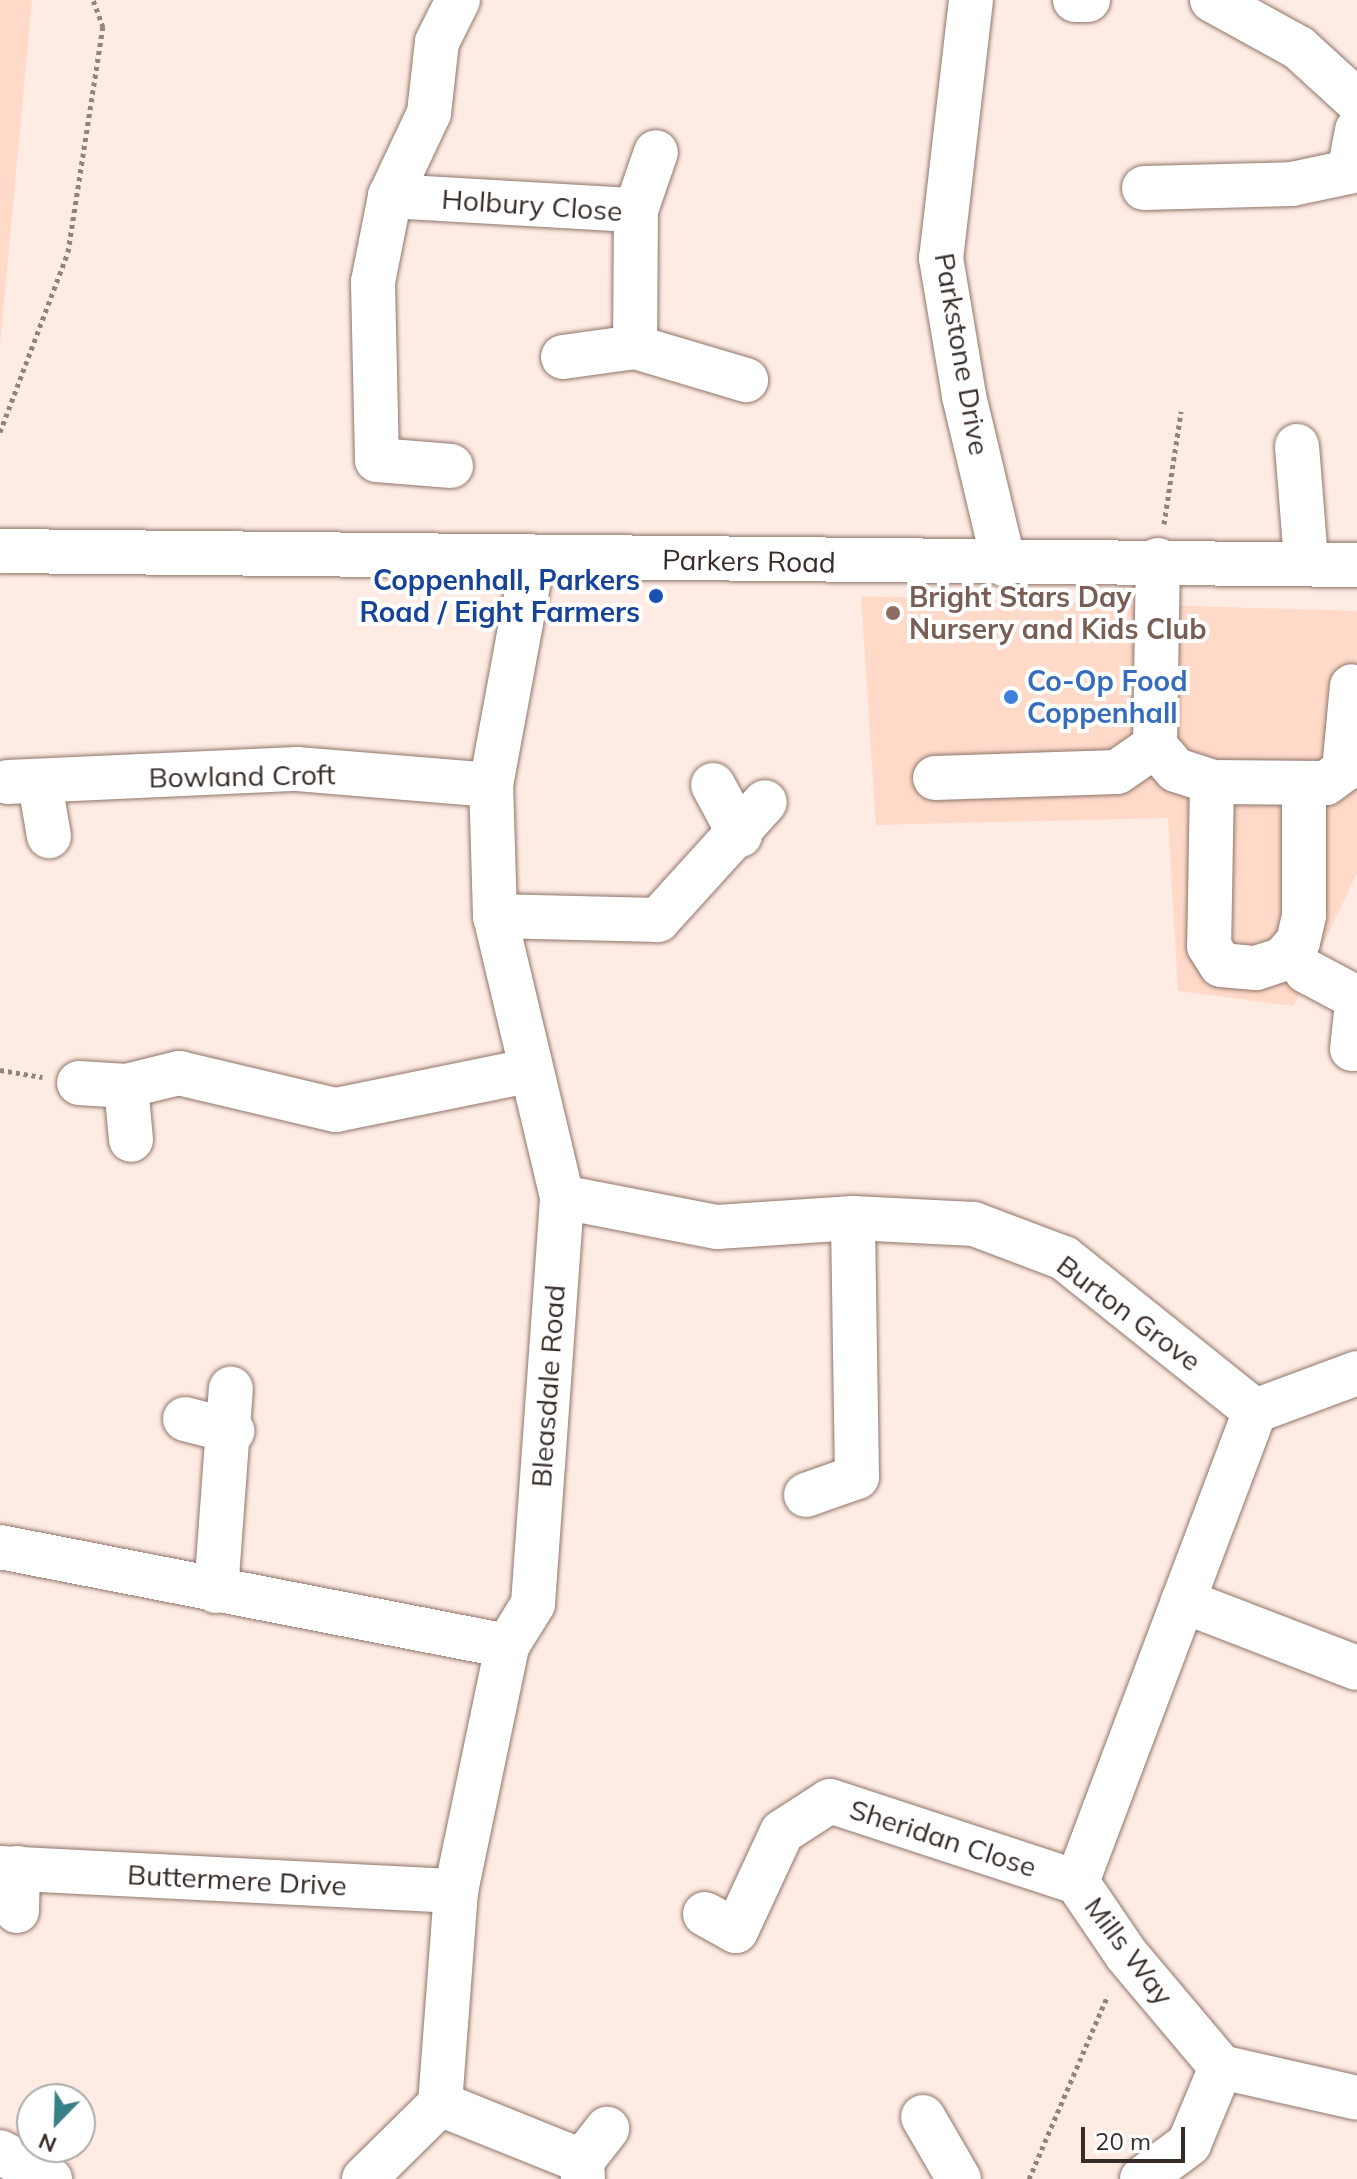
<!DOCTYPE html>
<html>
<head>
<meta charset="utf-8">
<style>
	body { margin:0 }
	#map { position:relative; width:1357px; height:2179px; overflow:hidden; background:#feece4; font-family:Mulish,sans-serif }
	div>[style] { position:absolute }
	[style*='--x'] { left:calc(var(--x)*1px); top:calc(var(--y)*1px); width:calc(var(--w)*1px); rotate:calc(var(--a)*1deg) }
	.built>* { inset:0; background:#ffdac9 }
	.path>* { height:5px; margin-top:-2.5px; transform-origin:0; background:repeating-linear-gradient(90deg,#92847d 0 4px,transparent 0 8px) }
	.roads { filter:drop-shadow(0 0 2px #8f7569) drop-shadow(0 0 2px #8f7569) }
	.minor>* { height:44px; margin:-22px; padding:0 22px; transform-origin:22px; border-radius:22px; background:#fff }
	.dots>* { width:22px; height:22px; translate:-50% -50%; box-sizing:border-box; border:4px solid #fff; border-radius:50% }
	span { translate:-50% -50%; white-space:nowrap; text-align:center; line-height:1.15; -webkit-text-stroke:8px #fff; paint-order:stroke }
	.street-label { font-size:28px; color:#372c27 }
	.transit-label { font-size:28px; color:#164399; font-weight:700 }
	.right { translate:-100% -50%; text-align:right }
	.education-label { font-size:28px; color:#785e54; font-weight:700 }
	.left { translate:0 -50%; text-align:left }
	.shop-label { font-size:28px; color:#366cbe; font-weight:700 }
	.north { position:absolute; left:16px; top:2083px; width:80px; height:80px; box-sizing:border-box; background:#fff; border:2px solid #afaba9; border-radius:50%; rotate:203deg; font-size:22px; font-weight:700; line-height:32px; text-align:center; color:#372c27 }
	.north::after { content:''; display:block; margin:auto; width:28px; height:36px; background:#378083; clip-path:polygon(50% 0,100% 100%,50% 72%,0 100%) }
	.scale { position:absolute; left:1081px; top:2127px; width:104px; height:36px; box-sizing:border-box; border:4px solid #372c27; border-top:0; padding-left:10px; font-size:24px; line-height:28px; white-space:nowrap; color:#372c27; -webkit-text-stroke:6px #fff; paint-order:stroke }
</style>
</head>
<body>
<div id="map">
	<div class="built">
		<i style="clip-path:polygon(0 0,32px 0,0 345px)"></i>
		<i style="clip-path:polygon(861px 596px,1357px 611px,1357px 873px,1294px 1006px,1178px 991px,1168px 818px,876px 825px)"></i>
	</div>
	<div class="path">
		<i style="--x:0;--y:432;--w:192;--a:-69.3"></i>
		<i style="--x:68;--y:252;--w:228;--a:-81.2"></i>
		<i style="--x:103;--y:27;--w:29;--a:-110"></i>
		<i style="--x:1164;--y:524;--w:114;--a:-81.4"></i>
		<i style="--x:0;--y:1070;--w:43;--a:9.5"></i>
		<i style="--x:1029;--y:2179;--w:200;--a:-66.8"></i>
	</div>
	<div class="roads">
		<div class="minor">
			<i style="--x:971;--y:0;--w:260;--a:96.6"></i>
			<i style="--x:941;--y:258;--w:140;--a:80.5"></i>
			<i style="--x:964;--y:396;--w:173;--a:76.6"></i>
			<i style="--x:1075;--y:0;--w:13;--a:0"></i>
			<i style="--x:1212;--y:0;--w:99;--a:28.9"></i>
			<i style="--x:1299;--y:48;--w:79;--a:42.4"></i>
			<i style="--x:1144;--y:188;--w:148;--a:-1.5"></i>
			<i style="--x:1292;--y:184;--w:58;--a:-11.9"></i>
			<i style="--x:1349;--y:172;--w:43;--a:-79.2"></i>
			<i style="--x:390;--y:196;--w:246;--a:3.3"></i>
			<i style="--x:636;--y:210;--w:137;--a:90.4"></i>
			<i style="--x:635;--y:347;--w:116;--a:16.6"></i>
			<i style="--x:636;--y:210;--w:61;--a:-71"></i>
			<i style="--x:563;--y:357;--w:73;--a:-7.9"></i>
			<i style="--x:1297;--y:446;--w:115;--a:85.5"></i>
			<i style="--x:451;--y:466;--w:74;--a:-175.4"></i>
			<i style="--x:377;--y:460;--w:178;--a:-91.3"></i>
			<i style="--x:373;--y:282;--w:88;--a:-78.8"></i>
			<i style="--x:390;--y:196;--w:92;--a:-64.8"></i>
			<i style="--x:429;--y:113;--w:71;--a:-83.6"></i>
			<i style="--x:437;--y:42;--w:47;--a:-63.4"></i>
			<i style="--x:0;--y:551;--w:1357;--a:0.59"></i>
			<i style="--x:1155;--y:746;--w:32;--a:49"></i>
			<i style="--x:1176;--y:770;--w:38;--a:18"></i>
			<i style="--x:1212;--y:782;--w:114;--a:0.5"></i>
			<i style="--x:1326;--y:783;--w:22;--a:-36"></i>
			<i style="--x:1344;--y:770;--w:84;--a:-84.6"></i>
			<i style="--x:935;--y:778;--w:182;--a:-1.9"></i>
			<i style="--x:1117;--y:772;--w:46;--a:-34.4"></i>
			<i style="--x:1155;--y:746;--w:186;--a:-89.1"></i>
			<i style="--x:8;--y:782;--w:289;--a:-2.6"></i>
			<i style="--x:297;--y:769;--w:195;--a:4.7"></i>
			<i style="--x:1212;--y:782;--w:164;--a:91"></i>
			<i style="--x:1209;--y:946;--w:22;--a:58"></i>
			<i style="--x:1221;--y:965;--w:35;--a:5"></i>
			<i style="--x:1256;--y:968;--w:28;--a:-18"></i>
			<i style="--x:1283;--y:959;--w:23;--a:-49"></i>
			<i style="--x:1298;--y:942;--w:28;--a:-77"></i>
			<i style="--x:1304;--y:915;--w:132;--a:-90"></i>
			<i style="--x:40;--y:784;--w:53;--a:80.2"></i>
			<i style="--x:713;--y:785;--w:57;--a:61.6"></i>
			<i style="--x:495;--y:916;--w:163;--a:1.4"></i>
			<i style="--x:658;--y:920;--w:159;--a:-47.8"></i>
			<i style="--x:1306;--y:971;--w:58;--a:27.9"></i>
			<i style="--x:1352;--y:1049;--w:45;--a:-83.7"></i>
			<i style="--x:79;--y:1083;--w:47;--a:3.7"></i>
			<i style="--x:126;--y:1086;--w:55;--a:-13.8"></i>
			<i style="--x:179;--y:1073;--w:161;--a:13.3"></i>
			<i style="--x:336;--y:1110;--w:196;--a:-11.5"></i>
			<i style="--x:126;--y:1086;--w:54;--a:84.7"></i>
			<i style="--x:562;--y:1197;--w:158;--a:11"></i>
			<i style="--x:717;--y:1227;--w:136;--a:-3.8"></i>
			<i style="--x:853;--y:1218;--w:121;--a:2.8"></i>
			<i style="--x:974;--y:1224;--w:96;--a:20.7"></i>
			<i style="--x:1064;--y:1258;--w:245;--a:38.7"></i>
			<i style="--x:185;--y:1419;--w:49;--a:14.3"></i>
			<i style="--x:806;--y:1495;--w:54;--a:-19.4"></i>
			<i style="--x:857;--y:1477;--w:259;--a:-90.9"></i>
			<i style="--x:0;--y:1547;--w:517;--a:11.05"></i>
			<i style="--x:216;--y:1591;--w:203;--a:-85.8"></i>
			<i style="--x:1183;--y:1601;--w:186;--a:21.1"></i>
			<i style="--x:0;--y:1868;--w:457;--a:2.9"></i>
			<i style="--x:17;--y:1911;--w:43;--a:-88.7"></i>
			<i style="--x:705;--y:1914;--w:35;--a:29"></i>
			<i style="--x:736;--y:1931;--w:109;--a:-65.1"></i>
			<i style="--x:782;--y:1832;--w:57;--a:-32.9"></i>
			<i style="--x:830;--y:1801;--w:260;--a:18.2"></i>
			<i style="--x:1221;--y:2067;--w:139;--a:12.8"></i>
			<i style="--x:440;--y:2104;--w:153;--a:21.9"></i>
			<i style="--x:582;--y:2161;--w:18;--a:87"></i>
			<i style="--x:923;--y:2117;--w:72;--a:59.9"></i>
			<i style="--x:0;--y:2152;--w:57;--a:28.4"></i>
			<i style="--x:582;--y:2161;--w:41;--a:-52"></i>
			<i style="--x:364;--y:2179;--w:107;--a:-44.6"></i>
			<i style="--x:440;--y:2104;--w:214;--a:-85.7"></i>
			<i style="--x:456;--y:1891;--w:250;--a:-78.2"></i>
			<i style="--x:507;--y:1646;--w:49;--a:-58.2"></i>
			<i style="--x:533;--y:1604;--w:408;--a:-85.9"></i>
			<i style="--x:562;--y:1197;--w:289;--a:-103.4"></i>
			<i style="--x:495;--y:916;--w:131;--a:-91.7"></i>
			<i style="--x:491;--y:785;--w:230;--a:-79.5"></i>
			<i style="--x:1142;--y:2179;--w:59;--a:-36.7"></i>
			<i style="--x:1189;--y:2144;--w:83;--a:-67.4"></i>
			<i style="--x:1221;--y:2067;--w:148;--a:-130.1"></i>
			<i style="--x:1126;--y:1954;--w:87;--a:-124.2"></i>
			<i style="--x:1077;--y:1882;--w:504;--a:-69.3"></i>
			<i style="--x:1255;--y:1411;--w:109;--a:-20.4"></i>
		</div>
	</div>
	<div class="dots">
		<i style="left:656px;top:596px;background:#1a4fb4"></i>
		<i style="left:893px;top:613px;background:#8d6e63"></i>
		<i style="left:1011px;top:697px;background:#3f7fe0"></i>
	</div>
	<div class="street-label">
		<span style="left:532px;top:205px;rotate:4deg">Holbury Close</span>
		<span style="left:962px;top:354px;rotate:80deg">Parkstone Drive</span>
		<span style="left:749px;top:561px;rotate:1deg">Parkers Road</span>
		<span style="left:242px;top:776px;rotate:-1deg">Bowland Croft</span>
		<span style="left:1129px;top:1313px;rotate:37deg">Burton Grove</span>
		<span style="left:548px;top:1386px;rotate:-86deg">Bleasdale Road</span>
		<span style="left:943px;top:1838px;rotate:18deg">Sheridan Close</span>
		<span style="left:237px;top:1880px;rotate:3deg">Buttermere Drive</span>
		<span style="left:1129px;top:1951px;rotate:53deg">Mills Way</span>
	</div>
	<div class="transit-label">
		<span class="right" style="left:640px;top:596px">Coppenhall, Parkers<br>Road / Eight Farmers</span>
	</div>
	<div class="education-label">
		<span class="left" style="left:909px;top:613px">Bright Stars Day<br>Nursery and Kids Club</span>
	</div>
	<div class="shop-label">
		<span class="left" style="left:1027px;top:697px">Co-Op Food<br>Coppenhall</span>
	</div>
	<div class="north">N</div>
	<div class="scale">20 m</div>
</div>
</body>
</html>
